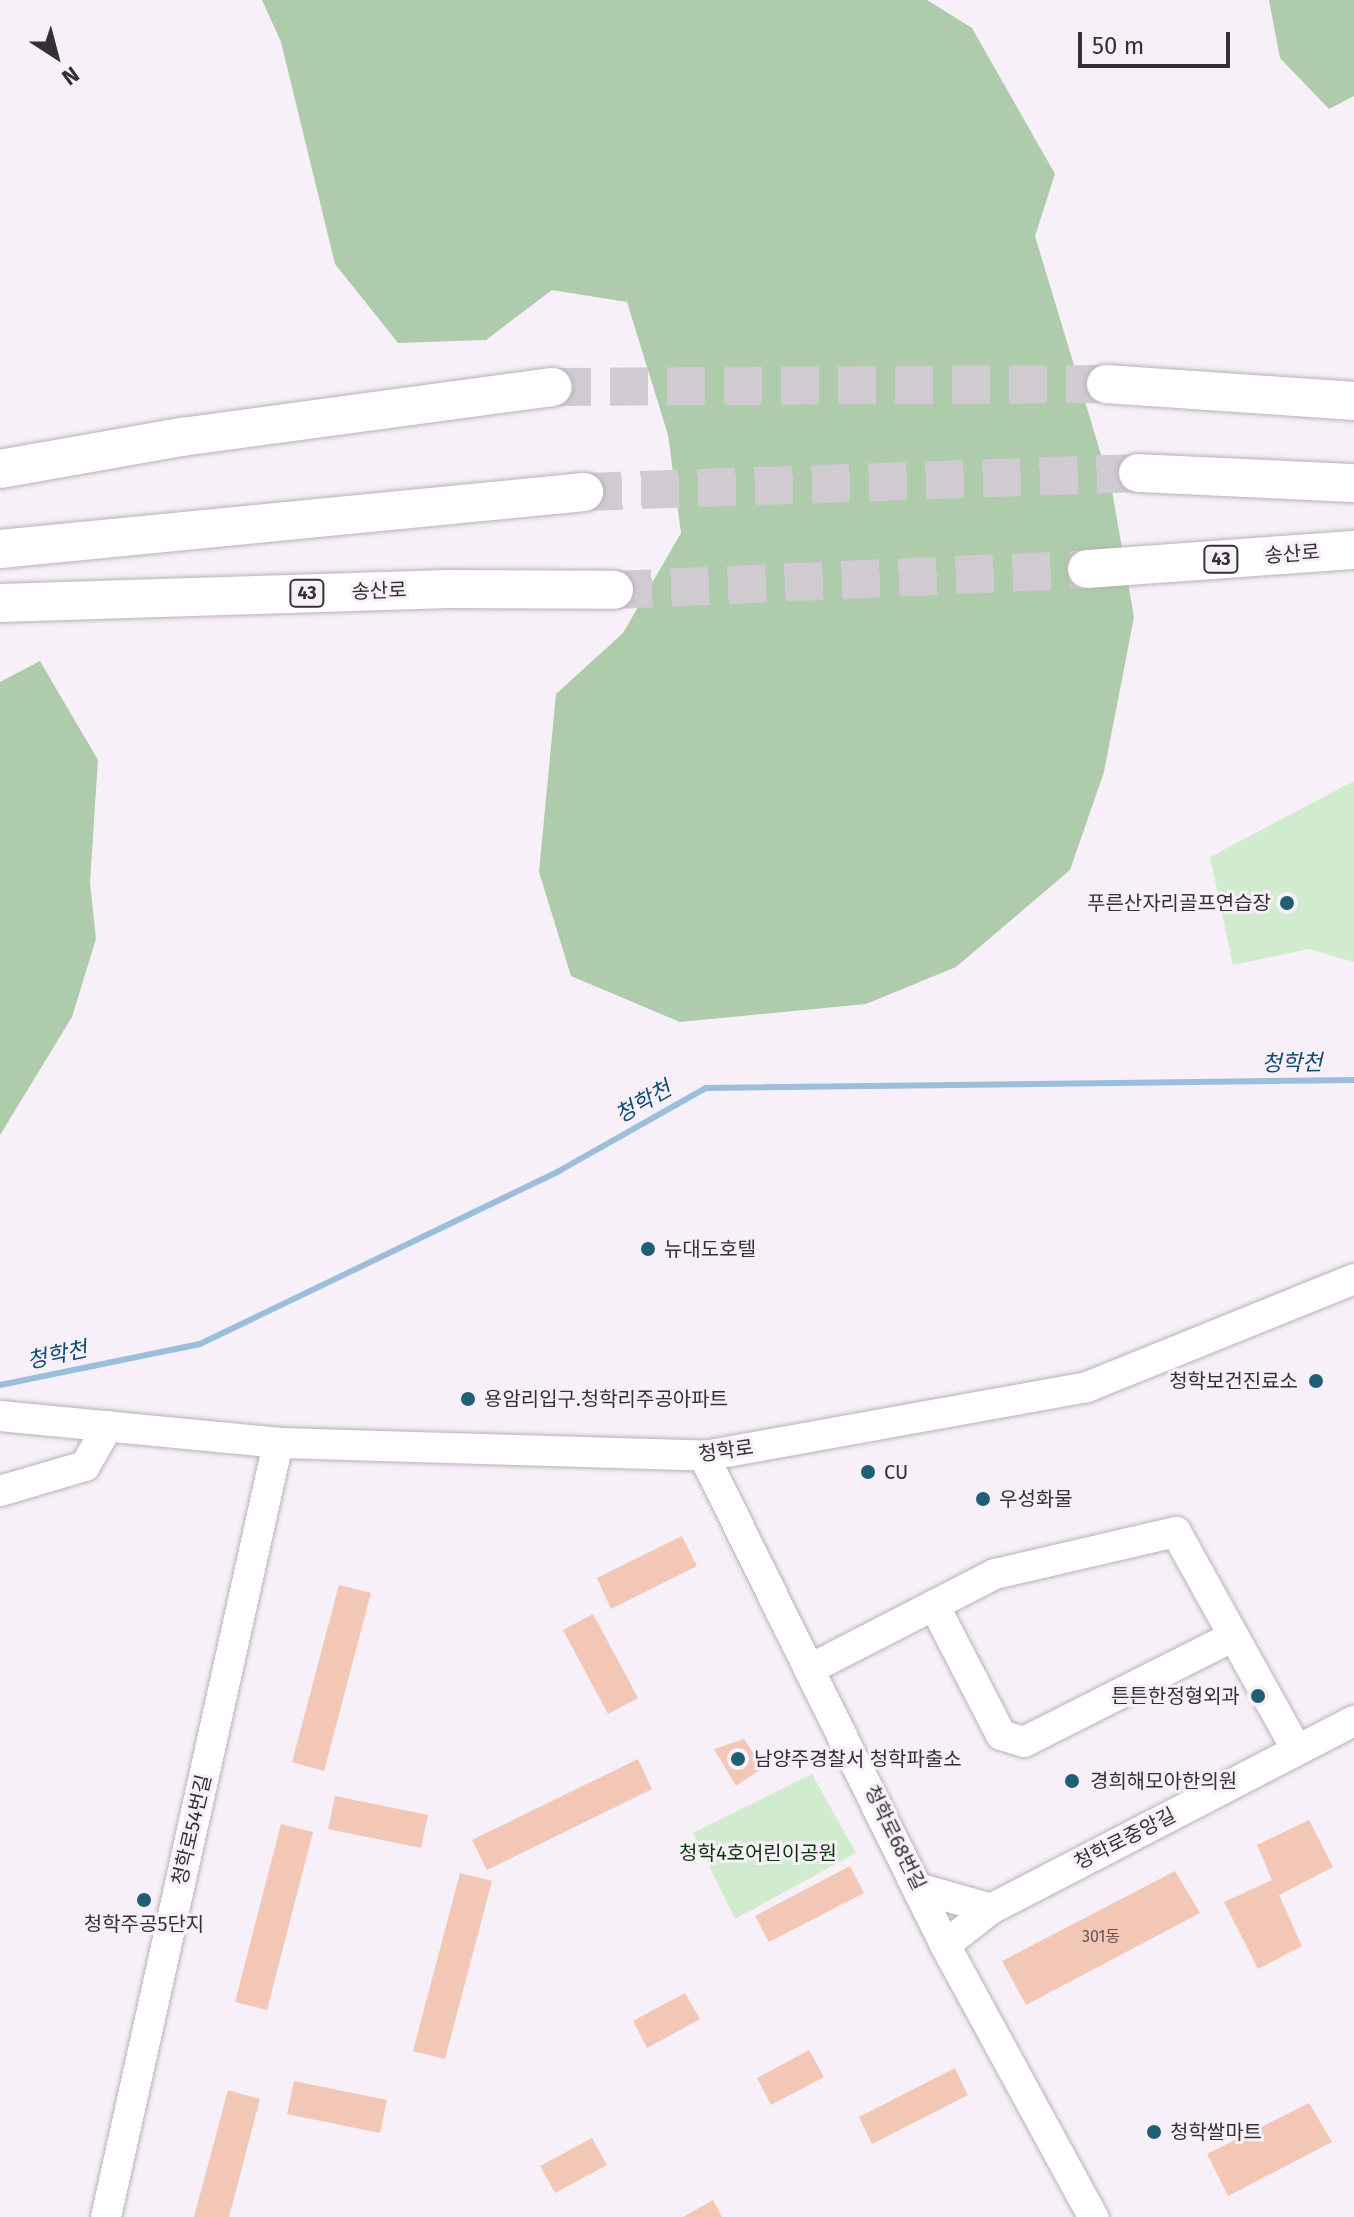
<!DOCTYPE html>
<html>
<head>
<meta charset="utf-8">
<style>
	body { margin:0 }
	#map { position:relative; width:1354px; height:2217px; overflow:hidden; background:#f7f0f8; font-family:"Fira Sans","Noto Sans KR",sans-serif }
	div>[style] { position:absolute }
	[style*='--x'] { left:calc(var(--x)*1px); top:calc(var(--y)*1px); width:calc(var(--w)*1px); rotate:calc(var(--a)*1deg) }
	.green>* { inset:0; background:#d1ebce }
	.forest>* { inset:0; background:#aecbab }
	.stream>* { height:6px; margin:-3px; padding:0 3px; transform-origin:3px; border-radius:3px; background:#9bbeda }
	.building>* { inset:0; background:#f2c7b6 }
	.major-tunnel>* { height:38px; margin-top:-19px; transform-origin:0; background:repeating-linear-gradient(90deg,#d0cad1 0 38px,transparent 0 57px) }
	.roads { filter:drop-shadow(0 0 2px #b8b1b9) drop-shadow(0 0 2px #b8b1b9) }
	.minor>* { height:30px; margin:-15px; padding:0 15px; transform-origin:15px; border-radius:15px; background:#fff }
	.major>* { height:38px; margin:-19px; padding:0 19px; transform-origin:19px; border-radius:19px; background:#fff }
	.dots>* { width:22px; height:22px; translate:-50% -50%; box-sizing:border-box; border:4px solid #f7f0f8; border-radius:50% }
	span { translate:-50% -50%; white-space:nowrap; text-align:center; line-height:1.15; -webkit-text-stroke:6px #f7f0f8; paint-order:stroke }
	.number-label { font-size:16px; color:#645654 }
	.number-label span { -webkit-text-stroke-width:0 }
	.shield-label span { padding:2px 6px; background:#f7f0f8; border:2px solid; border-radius:6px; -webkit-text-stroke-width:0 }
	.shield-label { font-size:18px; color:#343134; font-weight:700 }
	.street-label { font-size:20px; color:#343134 }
	.poi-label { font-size:20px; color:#343134 }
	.right { translate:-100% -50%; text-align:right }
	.left { translate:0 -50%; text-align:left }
	.park-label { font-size:20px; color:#0c3609 }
	.water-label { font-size:22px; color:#104b71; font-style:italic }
	.north { position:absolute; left:16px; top:16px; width:80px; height:80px; -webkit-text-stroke:6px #f7f0f8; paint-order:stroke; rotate:144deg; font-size:22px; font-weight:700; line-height:32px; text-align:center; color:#343134 }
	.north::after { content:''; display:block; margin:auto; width:28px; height:36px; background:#343134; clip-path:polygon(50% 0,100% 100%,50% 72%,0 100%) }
	.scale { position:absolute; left:1078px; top:32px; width:152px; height:36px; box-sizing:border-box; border:4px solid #343134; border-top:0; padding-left:10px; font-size:24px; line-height:28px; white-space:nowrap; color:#343134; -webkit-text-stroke:6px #f7f0f8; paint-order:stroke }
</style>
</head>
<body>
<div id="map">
	<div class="green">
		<i style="clip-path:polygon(1354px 781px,1354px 962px,1309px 949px,1233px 965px,1210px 857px)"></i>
		<i style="clip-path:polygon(812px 1774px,856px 1853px,735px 1919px,693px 1833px)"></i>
	</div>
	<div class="forest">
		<i style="clip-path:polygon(262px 0,927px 0,972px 28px,1055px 174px,1035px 236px,1112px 491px,1134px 617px,1104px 772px,1070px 870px,956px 967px,866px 1004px,680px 1022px,571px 976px,539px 872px,556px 694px,623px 633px,681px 533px,668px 435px,627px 302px,552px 290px,486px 340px,398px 343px,335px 264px,281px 42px)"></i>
		<i style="clip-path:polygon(1269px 0,1354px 0,1354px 96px,1329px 109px,1280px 58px)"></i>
		<i style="clip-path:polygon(40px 661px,98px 760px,90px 882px,96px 939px,72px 1017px,0 1135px,0 682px)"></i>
	</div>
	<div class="stream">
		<i style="--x:0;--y:1385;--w:204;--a:-11.6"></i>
		<i style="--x:200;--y:1344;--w:399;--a:-25.7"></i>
		<i style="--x:559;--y:1171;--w:169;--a:-29.5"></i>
		<i style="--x:706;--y:1088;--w:648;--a:-0.71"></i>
	</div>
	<div class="building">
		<i style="clip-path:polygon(682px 1536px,697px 1566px,611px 1609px,597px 1578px)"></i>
		<i style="clip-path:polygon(339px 1585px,371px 1593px,324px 1771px,292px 1762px)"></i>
		<i style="clip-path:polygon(593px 1614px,638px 1698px,608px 1714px,563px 1630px)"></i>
		<i style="clip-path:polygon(744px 1739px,763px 1768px,736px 1786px,714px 1749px)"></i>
		<i style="clip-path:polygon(638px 1759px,652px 1789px,487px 1870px,472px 1840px)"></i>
		<i style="clip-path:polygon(335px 1796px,428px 1815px,421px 1848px,328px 1829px)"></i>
		<i style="clip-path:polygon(1309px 1820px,1333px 1867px,1279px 1895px,1302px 1946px,1258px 1969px,1224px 1902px,1272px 1880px,1257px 1845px)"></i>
		<i style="clip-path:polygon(281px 1824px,313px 1832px,267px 2010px,235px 2002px)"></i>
		<i style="clip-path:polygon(850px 1866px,864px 1893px,769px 1942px,755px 1916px)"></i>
		<i style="clip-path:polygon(1175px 1871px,1200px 1913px,1026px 2005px,1002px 1961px)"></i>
		<i style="clip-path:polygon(460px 1873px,492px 1881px,445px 2059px,413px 2051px)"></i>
		<i style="clip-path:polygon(685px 1993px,700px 2019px,647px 2048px,633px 2021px)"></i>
		<i style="clip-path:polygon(809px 2050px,824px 2077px,771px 2105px,757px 2078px)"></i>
		<i style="clip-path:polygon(955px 2068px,968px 2095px,872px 2144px,859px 2117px)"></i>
		<i style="clip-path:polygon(294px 2081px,387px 2100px,380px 2133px,287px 2114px)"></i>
		<i style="clip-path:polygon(228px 2090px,260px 2099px,229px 2217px,194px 2217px)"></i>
		<i style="clip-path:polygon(1309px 2103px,1332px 2142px,1228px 2196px,1207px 2154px)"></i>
		<i style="clip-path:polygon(592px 2138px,607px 2165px,555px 2193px,540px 2166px)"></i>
		<i style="clip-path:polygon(713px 2200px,722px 2217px,683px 2217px)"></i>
	</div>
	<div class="major-tunnel">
		<i style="--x:553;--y:387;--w:553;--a:-0.31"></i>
		<i style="--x:584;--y:492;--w:554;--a:-1.96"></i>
		<i style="--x:614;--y:590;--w:473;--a:-2.5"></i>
	</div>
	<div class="roads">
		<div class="minor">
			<i style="--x:0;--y:1416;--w:279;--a:5.5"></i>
			<i style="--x:278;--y:1443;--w:426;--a:1.7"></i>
			<i style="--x:704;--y:1456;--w:389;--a:-10.2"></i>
			<i style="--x:1087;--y:1387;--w:288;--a:-22"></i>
			<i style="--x:704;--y:1456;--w:545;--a:63.76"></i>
			<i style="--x:945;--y:1945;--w:310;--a:61.4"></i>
			<i style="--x:0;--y:1491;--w:89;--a:-16.4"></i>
			<i style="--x:85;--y:1466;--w:46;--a:-60.1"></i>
			<i style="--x:934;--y:1605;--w:146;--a:62.7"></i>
			<i style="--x:1001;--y:1735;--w:24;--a:17"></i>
			<i style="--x:1024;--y:1742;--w:235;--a:-26.8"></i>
			<i style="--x:810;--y:1669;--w:208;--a:-27.2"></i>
			<i style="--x:995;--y:1574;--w:186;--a:-13.1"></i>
			<i style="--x:1176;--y:1532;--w:249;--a:61"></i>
			<i style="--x:921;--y:1889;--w:73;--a:15.9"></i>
			<i style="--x:945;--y:1945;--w:58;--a:-38"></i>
			<i style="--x:991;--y:1909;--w:409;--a:-27.4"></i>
			<i style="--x:106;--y:2217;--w:793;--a:-77.47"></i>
		</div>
		<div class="major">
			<i style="--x:1106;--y:384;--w:249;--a:3.9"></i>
			<i style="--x:0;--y:469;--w:185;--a:-10"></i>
			<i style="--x:182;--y:437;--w:374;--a:-7.7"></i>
			<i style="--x:1138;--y:473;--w:216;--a:2.7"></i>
			<i style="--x:0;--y:549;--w:587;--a:-5.57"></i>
			<i style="--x:1087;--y:569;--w:268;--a:-4.1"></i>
			<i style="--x:0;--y:603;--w:449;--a:-1.8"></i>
			<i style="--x:449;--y:589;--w:165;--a:0.3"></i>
		</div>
	</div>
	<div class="dots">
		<i style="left:1287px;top:903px;background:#215f76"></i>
		<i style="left:648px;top:1249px;background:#215f76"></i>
		<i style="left:1316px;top:1381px;background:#215f76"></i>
		<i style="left:468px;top:1399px;background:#215f76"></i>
		<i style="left:868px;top:1472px;background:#215f76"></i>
		<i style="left:983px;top:1499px;background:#215f76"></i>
		<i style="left:1258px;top:1696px;background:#215f76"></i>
		<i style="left:738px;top:1759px;background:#215f76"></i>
		<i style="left:1072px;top:1781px;background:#215f76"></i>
		<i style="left:144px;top:1900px;background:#215f76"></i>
		<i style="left:1154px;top:2132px;background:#215f76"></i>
	</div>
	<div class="number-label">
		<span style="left:1101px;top:1937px">301동</span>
	</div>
	<div class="shield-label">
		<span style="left:1221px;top:559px">43</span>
		<span style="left:307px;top:593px">43</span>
	</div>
	<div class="street-label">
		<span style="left:1292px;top:554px;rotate:-4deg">송산로</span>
		<span style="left:379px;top:591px;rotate:-2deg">송산로</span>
		<span style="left:726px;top:1451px;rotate:-8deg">청학로</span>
		<span style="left:192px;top:1830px;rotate:-77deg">청학로54번길</span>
		<span style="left:895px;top:1838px;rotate:64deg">청학로68번길</span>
		<span style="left:1125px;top:1839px;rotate:-27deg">청학로중앙길</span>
	</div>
	<div class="poi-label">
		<span class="right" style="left:1271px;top:903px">푸른산자리골프연습장</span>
		<span class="left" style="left:664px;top:1249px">뉴대도호텔</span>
		<span class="right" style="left:1298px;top:1381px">청학보건진료소</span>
		<span class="left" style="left:484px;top:1399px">용암리입구.청학리주공아파트</span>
		<span class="left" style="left:884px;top:1472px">CU</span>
		<span class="left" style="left:999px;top:1499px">우성화물</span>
		<span class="right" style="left:1240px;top:1696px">튼튼한정형외과</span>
		<span class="left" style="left:754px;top:1759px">남양주경찰서 청학파출소</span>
		<span class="left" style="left:1090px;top:1781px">경희해모아한의원</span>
		<span style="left:144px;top:1924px">청학주공5단지</span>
		<span class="left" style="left:1170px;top:2132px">청학쌀마트</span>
	</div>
	<div class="park-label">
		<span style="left:758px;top:1853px">청학4호어린이공원</span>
	</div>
	<div class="water-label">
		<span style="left:1292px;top:1063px;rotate:-1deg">청학천</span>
		<span style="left:643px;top:1102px;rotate:-30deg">청학천</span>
		<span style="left:57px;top:1355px;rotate:-12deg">청학천</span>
	</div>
	<div class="north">N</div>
	<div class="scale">50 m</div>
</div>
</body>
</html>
